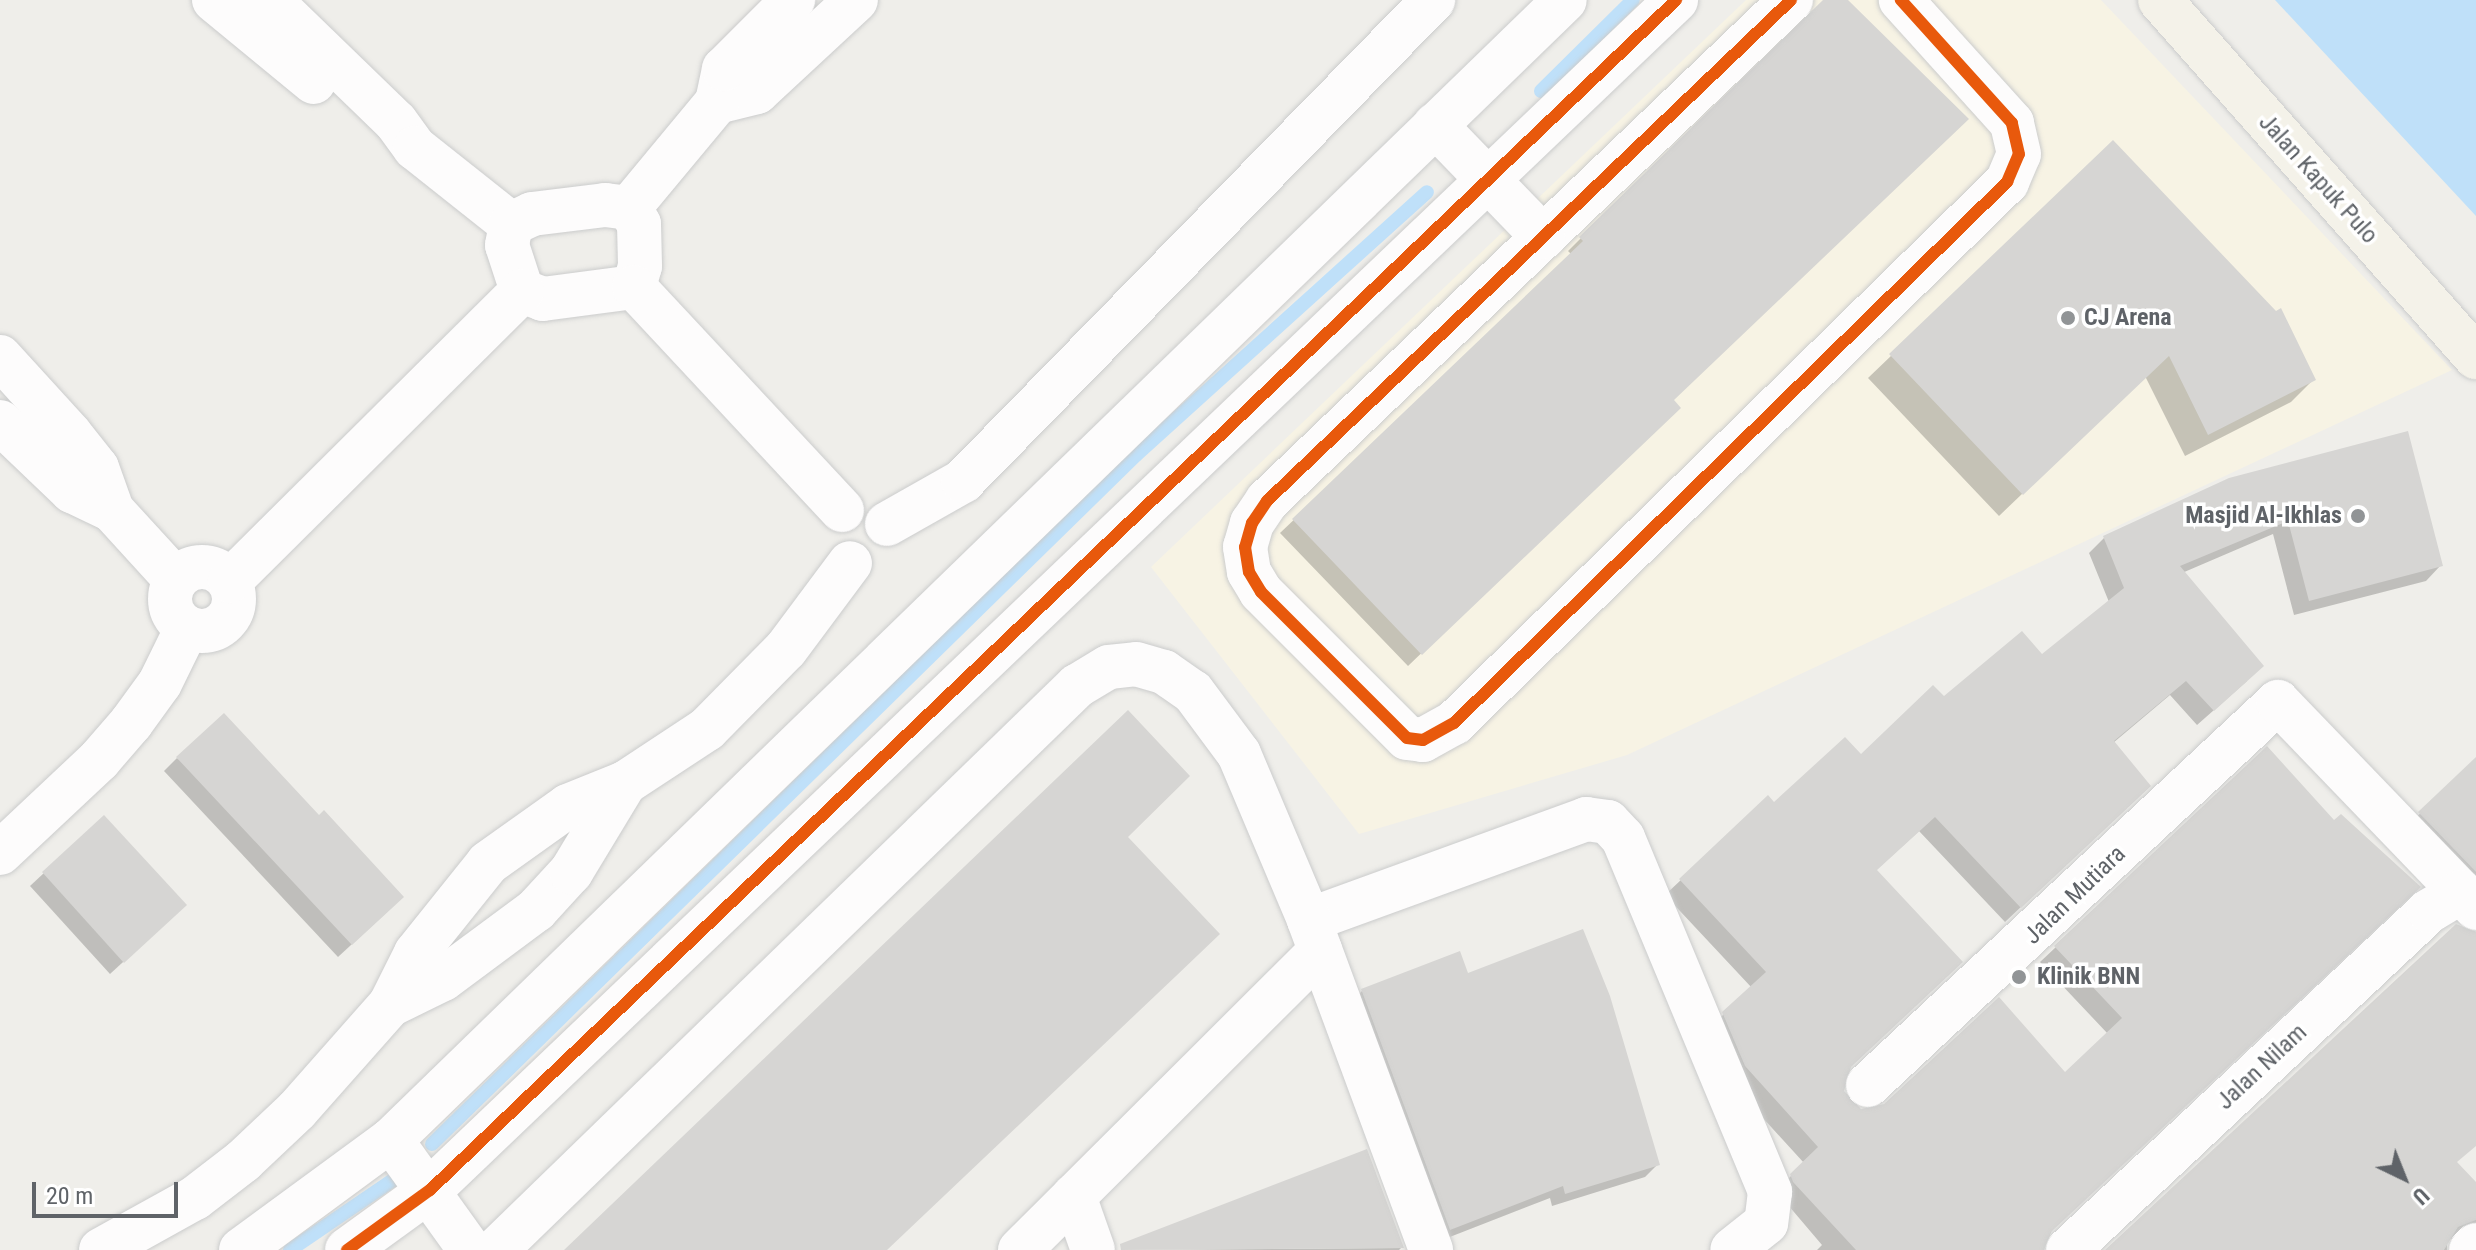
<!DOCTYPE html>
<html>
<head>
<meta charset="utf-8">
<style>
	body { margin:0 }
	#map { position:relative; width:2476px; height:1250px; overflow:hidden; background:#efeeea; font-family:"Roboto Condensed",sans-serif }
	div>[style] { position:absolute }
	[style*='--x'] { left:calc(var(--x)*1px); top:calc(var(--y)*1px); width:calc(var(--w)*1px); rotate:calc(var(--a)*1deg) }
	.commercial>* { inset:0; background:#f7f3e4 }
	.water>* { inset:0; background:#bfe0f9 }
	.shadow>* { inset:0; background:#0003 }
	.stream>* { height:14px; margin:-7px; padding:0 7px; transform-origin:7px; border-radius:7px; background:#bfe0f9 }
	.building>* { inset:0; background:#d6d5d3 }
	.roads { filter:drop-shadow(0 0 2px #cbcccc) drop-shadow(0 0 2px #cbcccc) }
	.minor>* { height:44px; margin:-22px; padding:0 22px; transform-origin:22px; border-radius:22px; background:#fdfcfc }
	.minor>.ring { margin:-22px; padding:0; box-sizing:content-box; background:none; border:44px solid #fdfcfc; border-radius:50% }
	.major>* { height:44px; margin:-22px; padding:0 22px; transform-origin:22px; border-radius:22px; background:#f4f2e9 }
	.cycleway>* { height:12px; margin:-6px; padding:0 6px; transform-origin:6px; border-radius:6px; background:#e8590c }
	.dots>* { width:22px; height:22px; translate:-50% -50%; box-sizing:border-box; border:4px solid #fff; border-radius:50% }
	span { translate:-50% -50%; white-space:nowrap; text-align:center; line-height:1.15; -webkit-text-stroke:7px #fff; paint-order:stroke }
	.street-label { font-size:24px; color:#5f6368 }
	.poi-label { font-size:24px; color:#5f6368; font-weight:700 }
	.left { translate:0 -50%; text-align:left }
	.right { translate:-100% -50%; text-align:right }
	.north { position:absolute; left:2364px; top:1138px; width:80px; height:80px; -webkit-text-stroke:6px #fff; paint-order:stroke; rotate:137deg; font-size:22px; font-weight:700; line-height:32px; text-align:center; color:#5f6368 }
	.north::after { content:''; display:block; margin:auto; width:28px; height:36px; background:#5f6368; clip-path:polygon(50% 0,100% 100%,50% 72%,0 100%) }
	.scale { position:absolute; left:32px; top:1182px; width:146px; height:36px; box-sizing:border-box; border:4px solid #5f6368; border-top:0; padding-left:10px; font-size:24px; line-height:28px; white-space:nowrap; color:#5f6368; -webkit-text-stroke:6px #fff; paint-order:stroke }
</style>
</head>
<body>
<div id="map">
	<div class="commercial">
		<i style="clip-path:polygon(1746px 0,2101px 0,2452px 370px,1627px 755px,1359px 834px,1151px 567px)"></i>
	</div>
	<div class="water">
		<i style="clip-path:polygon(2275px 0,2476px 0,2476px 216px)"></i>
	</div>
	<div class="shadow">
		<i style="clip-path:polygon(1826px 0,1846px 0,1665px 420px,1408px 666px,1280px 533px,1572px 255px,1568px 251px,1581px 238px)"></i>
		<i style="clip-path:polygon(2113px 143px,2314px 379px,2291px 402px,2185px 456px,2145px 376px,1999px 516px,1868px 378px)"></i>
		<i style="clip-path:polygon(2230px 480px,2441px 565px,2426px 581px,2294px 615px,2273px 534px,2182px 573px,2247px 681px,2197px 725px,2170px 695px,2113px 743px,2134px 801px,2005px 922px,1919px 831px,1875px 871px,1841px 1090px,1861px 1111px,2065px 1074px,2108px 1034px,2040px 962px,2267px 749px,2043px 1250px,1817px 1250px,1822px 1245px,1776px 1191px,1804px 1163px,1730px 1082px,1708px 1029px,1752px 988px,1665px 895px,1768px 798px,1774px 804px,1861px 757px,1943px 699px,2042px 657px,2109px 602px,2089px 553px,2104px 538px)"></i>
		<i style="clip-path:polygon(177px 758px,389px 910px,338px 957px,164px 771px)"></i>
		<i style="clip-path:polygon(2476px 760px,2476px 903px,2405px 828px)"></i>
		<i style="clip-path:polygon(104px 817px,171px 918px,110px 974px,30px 886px)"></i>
		<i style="clip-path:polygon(2456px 926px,2476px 932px,2476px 1143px,2455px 1163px,2476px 1185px,2476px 1241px,2466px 1235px,2447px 1240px,2447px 1250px,2107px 1250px)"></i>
		<i style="clip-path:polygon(1362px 991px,1658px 1164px,1645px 1177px,1552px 1206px,1550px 1198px,1437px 1242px,1349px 1004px)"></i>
		<i style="clip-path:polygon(1401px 1248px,1399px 1250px,1135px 1250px)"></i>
	</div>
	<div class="stream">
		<i style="--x:1541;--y:91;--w:129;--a:-44.7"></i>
		<i style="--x:432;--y:1144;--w:985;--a:-44.38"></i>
		<i style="--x:1136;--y:455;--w:392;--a:-42.1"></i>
		<i style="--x:290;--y:1250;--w:128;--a:-34.2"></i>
	</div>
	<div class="building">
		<i style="clip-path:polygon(1823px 0,1848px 0,1969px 119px,1674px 400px,1681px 408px,1422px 655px,1292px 519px,1583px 241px,1579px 237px)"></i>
		<i style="clip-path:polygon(2113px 140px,2276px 311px,2281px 308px,2316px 380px,2208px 435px,2169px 356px,2023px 495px,1889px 354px)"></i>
		<i style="clip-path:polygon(2408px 431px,2443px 566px,2309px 601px,2288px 521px,2180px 566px,2264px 666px,2214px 711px,2186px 681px,2114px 741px,2151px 786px,2021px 908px,1935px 817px,1877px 870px,1963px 962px,1851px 1067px,1844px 1091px,1861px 1109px,1884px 1104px,1999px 997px,2065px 1072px,2122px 1018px,2054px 946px,2267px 746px,2334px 820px,2341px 814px,2421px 887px,2051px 1232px,2044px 1250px,1856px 1250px,1793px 1182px,1790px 1174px,1818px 1147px,1745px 1066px,1722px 1012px,1766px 972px,1679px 879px,1768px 795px,1774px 802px,1845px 737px,1861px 754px,1933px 685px,1944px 696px,2022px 631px,2042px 654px,2124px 588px,2103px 536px,2229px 478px)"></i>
		<i style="clip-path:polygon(1128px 710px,1190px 776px,1128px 837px,1220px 934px,1176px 976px,887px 1250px,564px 1250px)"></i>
		<i style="clip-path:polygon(224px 713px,319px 815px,324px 810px,404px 897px,352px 945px,176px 757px)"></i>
		<i style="clip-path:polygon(2476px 757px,2476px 872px,2418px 812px)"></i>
		<i style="clip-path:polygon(104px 815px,187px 905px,124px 963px,42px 872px)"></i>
		<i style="clip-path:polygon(2456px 924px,2476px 932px,2476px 1146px,2457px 1162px,2476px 1182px,2476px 1220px,2458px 1227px,2444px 1250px,2105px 1250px)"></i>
		<i style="clip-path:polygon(1583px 929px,1610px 996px,1660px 1165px,1565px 1194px,1563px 1186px,1450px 1230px,1361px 989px,1460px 951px,1468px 973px)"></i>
		<i style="clip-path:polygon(1367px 1149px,1404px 1248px,1121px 1250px,1120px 1244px)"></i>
	</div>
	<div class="roads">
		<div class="minor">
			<i style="--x:214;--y:0;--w:129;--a:39.4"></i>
			<i style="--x:270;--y:0;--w:175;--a:44.1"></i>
			<i style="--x:396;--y:122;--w:32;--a:54"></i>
			<i style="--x:415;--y:148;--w:122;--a:38.4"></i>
			<i style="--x:1791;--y:0;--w:725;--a:136.29"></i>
			<i style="--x:1267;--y:501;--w:27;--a:124"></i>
			<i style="--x:1252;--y:523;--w:25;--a:106"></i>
			<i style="--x:1245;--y:547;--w:25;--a:81"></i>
			<i style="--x:1249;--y:572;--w:23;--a:59"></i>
			<i style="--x:1261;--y:592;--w:206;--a:45"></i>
			<i style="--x:1407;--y:738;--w:16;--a:7"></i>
			<i style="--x:1423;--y:740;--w:35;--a:-29"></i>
			<i style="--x:1454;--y:723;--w:774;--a:-44.37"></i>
			<i style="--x:2007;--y:182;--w:30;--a:-67"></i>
			<i style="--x:2019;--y:154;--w:32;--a:-103"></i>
			<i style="--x:2012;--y:123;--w:166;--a:-132.1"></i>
			<i style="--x:717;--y:102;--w:41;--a:-14"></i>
			<i style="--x:757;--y:92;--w:135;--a:-42.9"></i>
			<i style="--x:1435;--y:125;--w:156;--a:46"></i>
			<i style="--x:605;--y:205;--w:24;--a:7"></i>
			<i style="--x:629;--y:208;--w:19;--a:58"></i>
			<i style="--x:639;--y:224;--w:42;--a:88.6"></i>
			<i style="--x:640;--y:266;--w:22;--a:106"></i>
			<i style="--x:634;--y:287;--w:92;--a:172.5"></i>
			<i style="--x:543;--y:299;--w:22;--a:-159"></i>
			<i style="--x:522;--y:291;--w:48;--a:-108.1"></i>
			<i style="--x:507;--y:245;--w:21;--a:-79"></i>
			<i style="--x:511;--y:224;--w:23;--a:-25"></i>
			<i style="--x:532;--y:214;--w:74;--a:-7"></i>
			<i style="--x:629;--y:208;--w:138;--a:-50.3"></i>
			<i style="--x:717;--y:102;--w:34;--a:-78"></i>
			<i style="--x:724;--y:69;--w:98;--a:-45"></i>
			<i style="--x:634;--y:287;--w:305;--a:47"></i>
			<i style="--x:0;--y:357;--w:104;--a:47.7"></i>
			<i style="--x:70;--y:434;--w:43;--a:51.5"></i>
			<i style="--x:97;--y:468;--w:45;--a:70.3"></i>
			<i style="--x:112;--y:510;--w:93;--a:47.6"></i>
			<i style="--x:0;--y:422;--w:100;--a:43.8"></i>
			<i style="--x:72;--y:491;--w:44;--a:25.4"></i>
			<i style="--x:887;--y:524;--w:87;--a:-29.5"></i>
			<i style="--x:963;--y:481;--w:673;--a:-45.66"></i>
			<i class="ring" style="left:170px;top:567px;width:20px;height:20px"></i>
			<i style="--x:230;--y:581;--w:412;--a:-44.8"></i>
			<i style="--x:0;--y:853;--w:136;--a:-43.2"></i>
			<i style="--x:99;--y:760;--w:49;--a:-49.1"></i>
			<i style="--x:131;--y:723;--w:49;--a:-54.1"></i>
			<i style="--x:160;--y:683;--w:61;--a:-63.9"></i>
			<i style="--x:1309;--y:920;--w:295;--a:-20"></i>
			<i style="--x:1586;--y:819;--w:22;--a:8"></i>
			<i style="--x:1608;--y:822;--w:22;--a:47"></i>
			<i style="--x:1623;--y:838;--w:383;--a:67.4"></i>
			<i style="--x:1770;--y:1192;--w:31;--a:97"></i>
			<i style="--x:1766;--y:1223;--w:43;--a:141.5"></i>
			<i style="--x:390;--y:1005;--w:59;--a:-26.1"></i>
			<i style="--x:443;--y:979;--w:116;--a:-36.6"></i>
			<i style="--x:536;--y:910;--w:52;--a:-47.4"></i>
			<i style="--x:571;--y:872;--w:104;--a:-58.8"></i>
			<i style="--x:1868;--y:1085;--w:561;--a:-43.05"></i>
			<i style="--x:2278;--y:702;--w:286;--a:46.1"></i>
			<i style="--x:391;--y:1140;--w:135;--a:54.3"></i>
			<i style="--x:1074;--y:1196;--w:57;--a:70.6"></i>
			<i style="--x:101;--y:1250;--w:107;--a:-29"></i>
			<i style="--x:195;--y:1198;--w:61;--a:-37.6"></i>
			<i style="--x:243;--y:1161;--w:74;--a:-43.4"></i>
			<i style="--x:297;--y:1110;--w:140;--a:-48.5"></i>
			<i style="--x:390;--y:1005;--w:58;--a:-63.4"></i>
			<i style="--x:416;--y:953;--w:115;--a:-51.3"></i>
			<i style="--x:488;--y:863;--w:98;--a:-35.5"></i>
			<i style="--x:568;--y:806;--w:61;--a:-22"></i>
			<i style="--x:625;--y:783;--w:98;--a:-33.4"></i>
			<i style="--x:707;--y:729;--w:112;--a:-45.4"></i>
			<i style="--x:786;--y:649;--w:107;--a:-53.3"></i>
			<i style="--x:241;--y:1250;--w:186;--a:-36.3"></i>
			<i style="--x:391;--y:1140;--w:1636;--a:-44.16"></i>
			<i style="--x:347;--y:1250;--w:102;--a:-35.9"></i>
			<i style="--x:430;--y:1190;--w:1723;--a:-43.68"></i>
			<i style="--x:496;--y:1250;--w:810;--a:-44.15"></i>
			<i style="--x:1077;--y:686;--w:37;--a:-31"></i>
			<i style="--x:1109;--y:667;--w:27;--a:-6"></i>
			<i style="--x:1136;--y:664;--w:29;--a:16"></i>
			<i style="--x:1164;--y:672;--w:35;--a:35"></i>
			<i style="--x:1193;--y:692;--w:77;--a:53.4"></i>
			<i style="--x:1239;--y:754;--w:180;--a:67.1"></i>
			<i style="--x:1309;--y:920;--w:352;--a:69.7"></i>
			<i style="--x:1020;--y:1250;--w:424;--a:-44.9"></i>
			<i style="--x:2068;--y:1250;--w:495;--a:-43.2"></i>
			<i style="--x:2429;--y:911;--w:37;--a:-31"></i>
			<i style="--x:2471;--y:1250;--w:7;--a:-45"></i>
		</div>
		<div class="major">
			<i style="--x:2160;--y:0;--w:477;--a:48.5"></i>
		</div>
	</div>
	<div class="cycleway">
		<i style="--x:1791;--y:0;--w:725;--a:136.29"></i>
		<i style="--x:1267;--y:501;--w:27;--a:124"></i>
		<i style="--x:1252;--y:523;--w:25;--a:106"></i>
		<i style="--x:1245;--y:547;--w:25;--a:81"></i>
		<i style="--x:1249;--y:572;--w:23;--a:59"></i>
		<i style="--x:1261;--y:592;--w:206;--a:45"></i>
		<i style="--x:1407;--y:738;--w:16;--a:7"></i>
		<i style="--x:1423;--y:740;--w:35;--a:-29"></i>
		<i style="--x:1454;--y:723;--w:774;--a:-44.37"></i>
		<i style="--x:2007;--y:182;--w:30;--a:-67"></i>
		<i style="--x:2019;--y:154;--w:32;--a:-103"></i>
		<i style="--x:2012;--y:123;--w:166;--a:-132.1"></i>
		<i style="--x:347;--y:1250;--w:102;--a:-35.9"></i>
		<i style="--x:430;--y:1190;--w:1723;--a:-43.68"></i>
	</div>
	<div class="dots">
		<i style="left:2068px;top:318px;background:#919496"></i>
		<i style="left:2358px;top:516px;background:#919496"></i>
		<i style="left:2019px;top:977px;background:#919496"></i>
	</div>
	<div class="street-label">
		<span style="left:2318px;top:179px;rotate:48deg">Jalan Kapuk Pulo</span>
		<span style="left:2075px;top:895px;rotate:-44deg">Jalan Mutiara</span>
		<span style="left:2262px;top:1067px;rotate:-43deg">Jalan Nilam</span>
	</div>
	<div class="poi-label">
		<span class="left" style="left:2084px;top:318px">CJ Arena</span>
		<span class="right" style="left:2342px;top:516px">Masjid Al-Ikhlas</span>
		<span class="left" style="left:2037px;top:977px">Klinik BNN</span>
	</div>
	<div class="north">U</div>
	<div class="scale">20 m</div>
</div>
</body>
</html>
